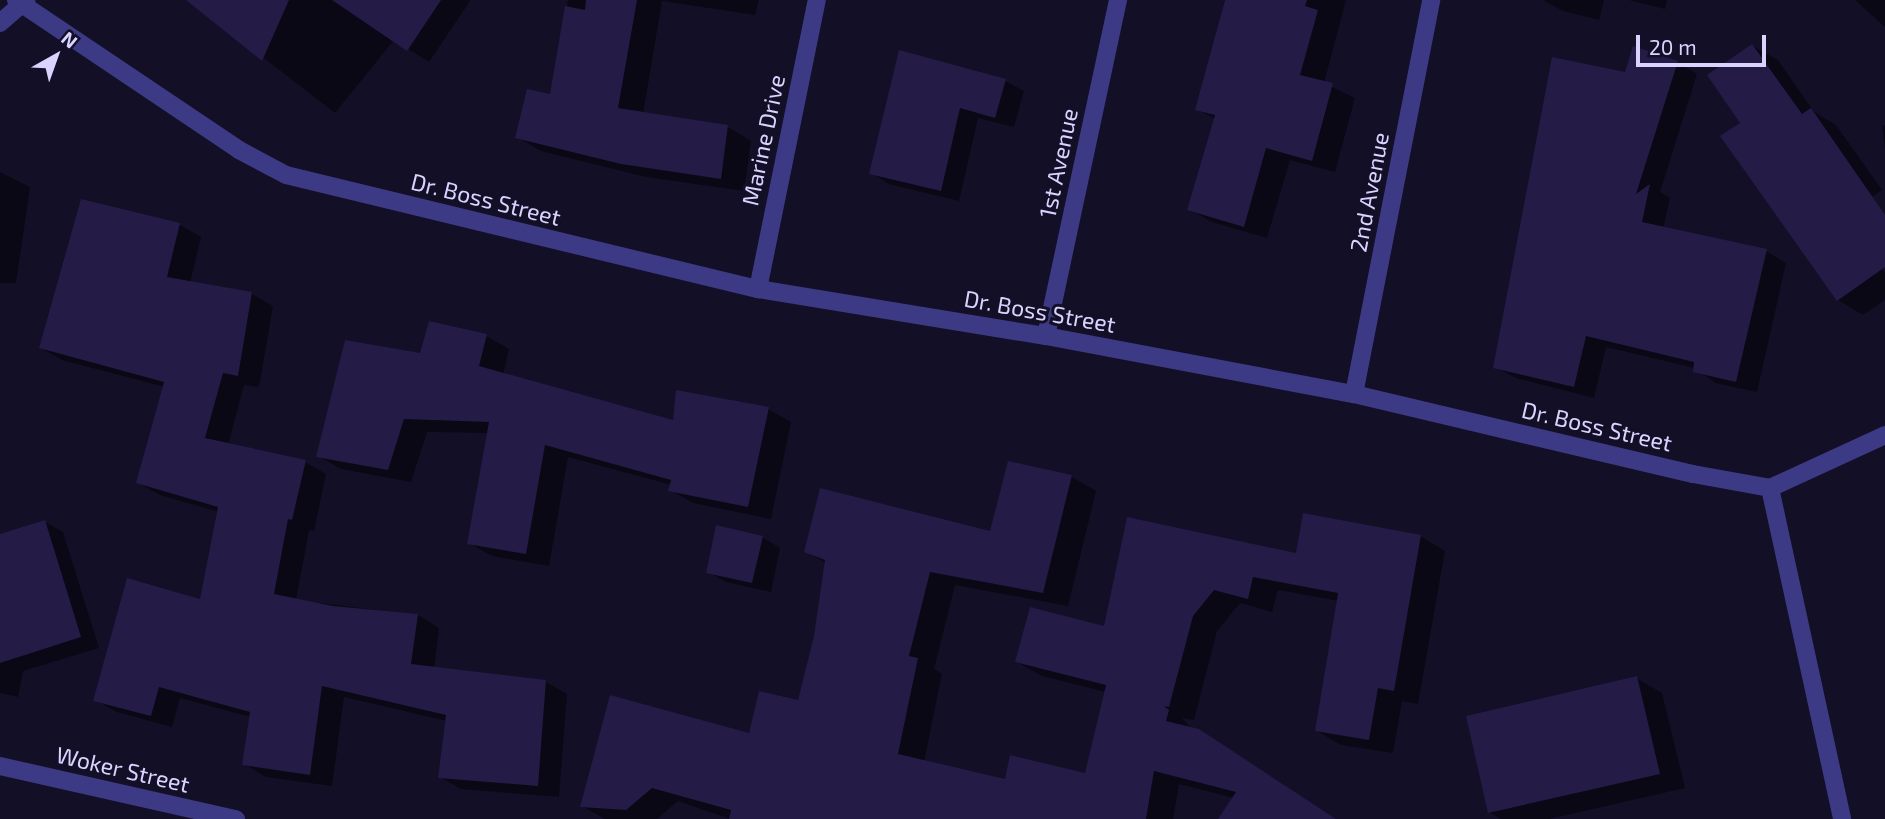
<!DOCTYPE html>
<html>
<head>
<meta charset="utf-8">
<style>
	body { margin:0 }
	#map { position:relative; width:1885px; height:819px; overflow:hidden; background:#130f26; font-family:"Exo 2",sans-serif }
	div>[style] { position:absolute }
	[style*='--x'] { left:calc(var(--x)*1px); top:calc(var(--y)*1px); width:calc(var(--w)*1px); rotate:calc(var(--a)*1deg) }
	.shadow>* { inset:0; background:#0007 }
	.building>* { inset:0; background:#241b47 }
	.minor>* { height:18px; margin:-9px; padding:0 9px; transform-origin:9px; border-radius:9px; background:#3d3a85 }
	.tertiary>* { height:18px; margin:-9px; padding:0 9px; transform-origin:9px; border-radius:9px; background:#3d3a85 }
	span { translate:-50% -50%; white-space:nowrap; text-align:center; line-height:1.15; -webkit-text-stroke:6px #130f26; paint-order:stroke }
	.street-label { font-size:23px; color:#d9d4ff }
	.north { position:absolute; left:21px; top:21px; width:70px; height:70px; -webkit-text-stroke:5px #130f26; paint-order:stroke; rotate:40deg; font-size:19px; font-weight:700; line-height:28px; text-align:center; color:#d9d4ff }
	.north::after { content:''; display:block; margin:auto; width:24px; height:32px; background:#d9d4ff; clip-path:polygon(50% 0,100% 100%,50% 72%,0 100%) }
	.scale { position:absolute; left:1636px; top:35px; width:130px; height:32px; box-sizing:border-box; border:4px solid #d9d4ff; border-top:0; padding-left:9px; font-size:21px; line-height:24px; white-space:nowrap; color:#d9d4ff; -webkit-text-stroke:5px #130f26; paint-order:stroke }
</style>
</head>
<body>
<div id="map">
	<div class="shadow">
		<i style="clip-path:polygon(189px 0,468px 0,470px 1px,429px 62px,394px 40px,335px 113px)"></i>
		<i style="clip-path:polygon(568px 0,759px 0,755px 15px,662px 1px,643px 114px,728px 127px,751px 141px,744px 191px,646px 177px,541px 151px,517px 137px,551px 96px)"></i>
		<i style="clip-path:polygon(1225px 0,1346px 0,1324px 83px,1355px 98px,1335px 172px,1290px 160px,1267px 238px,1212px 222px,1189px 209px,1215px 119px,1197px 109px)"></i>
		<i style="clip-path:polygon(1543px 0,1604px 0,1599px 20px,1563px 11px)"></i>
		<i style="clip-path:polygon(1629px 0,1667px 0,1665px 9px)"></i>
		<i style="clip-path:polygon(1855px 0,1885px 0,1885px 27px)"></i>
		<i style="clip-path:polygon(1752px 46px,1778px 60px,1814px 112px,1836px 125px,1882px 190px,1844px 216px,1885px 273px,1885px 300px,1863px 315px,1838px 300px,1743px 123px)"></i>
		<i style="clip-path:polygon(900px 52px,1005px 81px,1024px 91px,1014px 127px,978px 118px,959px 201px,889px 184px,871px 173px)"></i>
		<i style="clip-path:polygon(1677px 62px,1697px 74px,1660px 192px,1670px 198px,1663px 229px,1766px 251px,1786px 263px,1757px 392px,1715px 383px,1695px 368px,1606px 347px,1594px 398px,1516px 378px,1495px 367px,1620px 73px)"></i>
		<i style="clip-path:polygon(1885px 125px,1885px 149px,1882px 126px)"></i>
		<i style="clip-path:polygon(0 172px,30px 187px,16px 283px,0 283px)"></i>
		<i style="clip-path:polygon(180px 225px,201px 237px,190px 283px,252px 294px,273px 306px,259px 387px,244px 385px,228px 445px,305px 462px,326px 474px,314px 531px,309px 530px,296px 600px,418px 615px,439px 628px,434px 669px,546px 682px,567px 694px,559px 797px,461px 789px,440px 777px,447px 721px,344px 697px,332px 786px,266px 777px,244px 764px,251px 717px,180px 698px,172px 727px,117px 712px,95px 700px,202px 601px,219px 512px,160px 495px,138px 483px,165px 387px,62px 360px,41px 348px)"></i>
		<i style="clip-path:polygon(486px 336px,509px 349px,503px 375px,674px 422px,768px 409px,791px 422px,771px 519px,693px 503px,670px 490px,672px 485px,568px 457px,549px 566px,492px 556px,469px 543px,489px 433px,427px 432px,411px 482px,341px 469px,318px 456px,421px 355px)"></i>
		<i style="clip-path:polygon(1009px 463px,1072px 477px,1096px 491px,1068px 606px,955px 585px,934px 669px,942px 674px,924px 762px,1006px 781px,1086px 775px,1106px 692px,1042px 676px,1017px 662px,1297px 555px,1420px 536px,1445px 551px,1418px 704px,1402px 701px,1393px 753px,1341px 745px,1317px 731px,1339px 601px,1278px 590px,1272px 612px,1240px 603px,1217px 631px,1194px 720px,1182px 718px,1192px 729px,1336px 819px,1240px 819px,1234px 798px,1179px 784px,1173px 819px,730px 819px,678px 801px,657px 819px,605px 819px,582px 806px,751px 735px,799px 702px,816px 636px,827px 563px,806px 552px,992px 533px)"></i>
		<i style="clip-path:polygon(45px 522px,63px 532px,99px 648px,23px 671px,18px 697px,0 693px,0 535px)"></i>
		<i style="clip-path:polygon(762px 537px,780px 548px,771px 592px,726px 582px,708px 572px)"></i>
		<i style="clip-path:polygon(1636px 678px,1662px 693px,1685px 788px,1549px 819px,1501px 819px,1489px 812px)"></i>
	</div>
	<div class="building">
		<i style="clip-path:polygon(186px 0,289px 0,262px 61px)"></i>
		<i style="clip-path:polygon(332px 0,441px 0,407px 51px)"></i>
		<i style="clip-path:polygon(586px 0,637px 0,618px 108px,728px 125px,721px 179px,621px 164px,515px 138px,527px 89px,550px 94px,565px 6px,585px 10px)"></i>
		<i style="clip-path:polygon(1225px 0,1307px 0,1305px 6px,1318px 10px,1300px 75px,1333px 83px,1312px 161px,1266px 148px,1244px 227px,1187px 210px,1215px 115px,1195px 110px)"></i>
		<i style="clip-path:polygon(1752px 44px,1802px 114px,1811px 108px,1885px 215px,1885px 267px,1837px 301px,1720px 136px,1740px 123px,1707px 75px)"></i>
		<i style="clip-path:polygon(1633px 46px,1678px 61px,1636px 194px,1650px 184px,1642px 222px,1767px 249px,1736px 382px,1693px 372px,1694px 362px,1586px 336px,1574px 387px,1493px 368px,1552px 57px,1625px 72px)"></i>
		<i style="clip-path:polygon(899px 50px,1006px 79px,995px 118px,960px 108px,941px 191px,869px 174px)"></i>
		<i style="clip-path:polygon(81px 199px,180px 223px,167px 277px,252px 292px,238px 376px,223px 373px,205px 438px,306px 460px,292px 520px,288px 519px,274px 594px,333px 606px,418px 614px,411px 664px,546px 680px,538px 786px,438px 778px,446px 715px,322px 686px,310px 775px,242px 765px,250px 712px,159px 687px,151px 716px,93px 701px,127px 578px,200px 599px,218px 507px,136px 483px,164px 382px,39px 348px)"></i>
		<i style="clip-path:polygon(429px 321px,487px 334px,479px 366px,673px 420px,676px 390px,769px 407px,748px 507px,668px 491px,671px 480px,545px 445px,526px 554px,467px 544px,489px 422px,404px 419px,388px 470px,316px 457px,345px 340px,420px 353px)"></i>
		<i style="clip-path:polygon(1008px 461px,1072px 475px,1043px 593px,930px 572px,909px 656px,918px 658px,898px 754px,1005px 779px,1010px 755px,1085px 773px,1106px 685px,1015px 662px,1030px 607px,1104px 626px,1127px 517px,1296px 553px,1303px 513px,1421px 535px,1394px 691px,1378px 688px,1369px 740px,1315px 731px,1338px 593px,1253px 577px,1248px 599px,1214px 590px,1193px 616px,1169px 707px,1164px 706px,1169px 710px,1166px 721px,1199px 729px,1336px 819px,1218px 819px,1236px 792px,1154px 771px,1146px 819px,729px 819px,731px 810px,652px 788px,626px 810px,580px 807px,610px 695px,749px 733px,759px 691px,798px 700px,814px 636px,825px 560px,804px 552px,820px 488px,990px 531px)"></i>
		<i style="clip-path:polygon(45px 520px,81px 637px,0 663px,0 534px)"></i>
		<i style="clip-path:polygon(716px 525px,763px 536px,752px 583px,706px 573px)"></i>
		<i style="clip-path:polygon(1637px 676px,1660px 774px,1488px 813px,1466px 716px)"></i>
	</div>
	<div class="minor">
		<i style="--x:16;--y:0;--w:269;--a:33.9"></i>
		<i style="--x:239;--y:150;--w:53;--a:28"></i>
		<i style="--x:286;--y:175;--w:486;--a:13.6"></i>
		<i style="--x:758;--y:289;--w:292;--a:9.3"></i>
		<i style="--x:1046;--y:336;--w:313;--a:10.7"></i>
		<i style="--x:1354;--y:394;--w:348;--a:13.3"></i>
		<i style="--x:1693;--y:474;--w:78;--a:10.3"></i>
		<i style="--x:758;--y:289;--w:295;--a:-78.5"></i>
		<i style="--x:1046;--y:336;--w:344;--a:-77.9"></i>
		<i style="--x:1354;--y:394;--w:401;--a:-78.9"></i>
		<i style="--x:1770;--y:488;--w:339;--a:77.7"></i>
		<i style="--x:1770;--y:488;--w:127;--a:-24.7"></i>
		<i style="--x:0;--y:766;--w:242;--a:12.7"></i>
	</div>
	<div class="tertiary">
		<i style="--x:0;--y:23;--w:35;--a:-41"></i>
	</div>
	<div class="street-label">
		<span style="left:763px;top:140px;rotate:-78deg">Marine Drive</span>
		<span style="left:1058px;top:163px;rotate:-78deg">1st Avenue</span>
		<span style="left:1369px;top:192px;rotate:-79deg">2nd Avenue</span>
		<span style="left:486px;top:199px;rotate:14deg">Dr. Boss Street</span>
		<span style="left:1040px;top:311px;rotate:10deg">Dr. Boss Street</span>
		<span style="left:1597px;top:426px;rotate:13deg">Dr. Boss Street</span>
		<span style="left:123px;top:769px;rotate:13deg">Woker Street</span>
	</div>
	<div class="north">N</div>
	<div class="scale">20 m</div>
</div>
</body>
</html>
